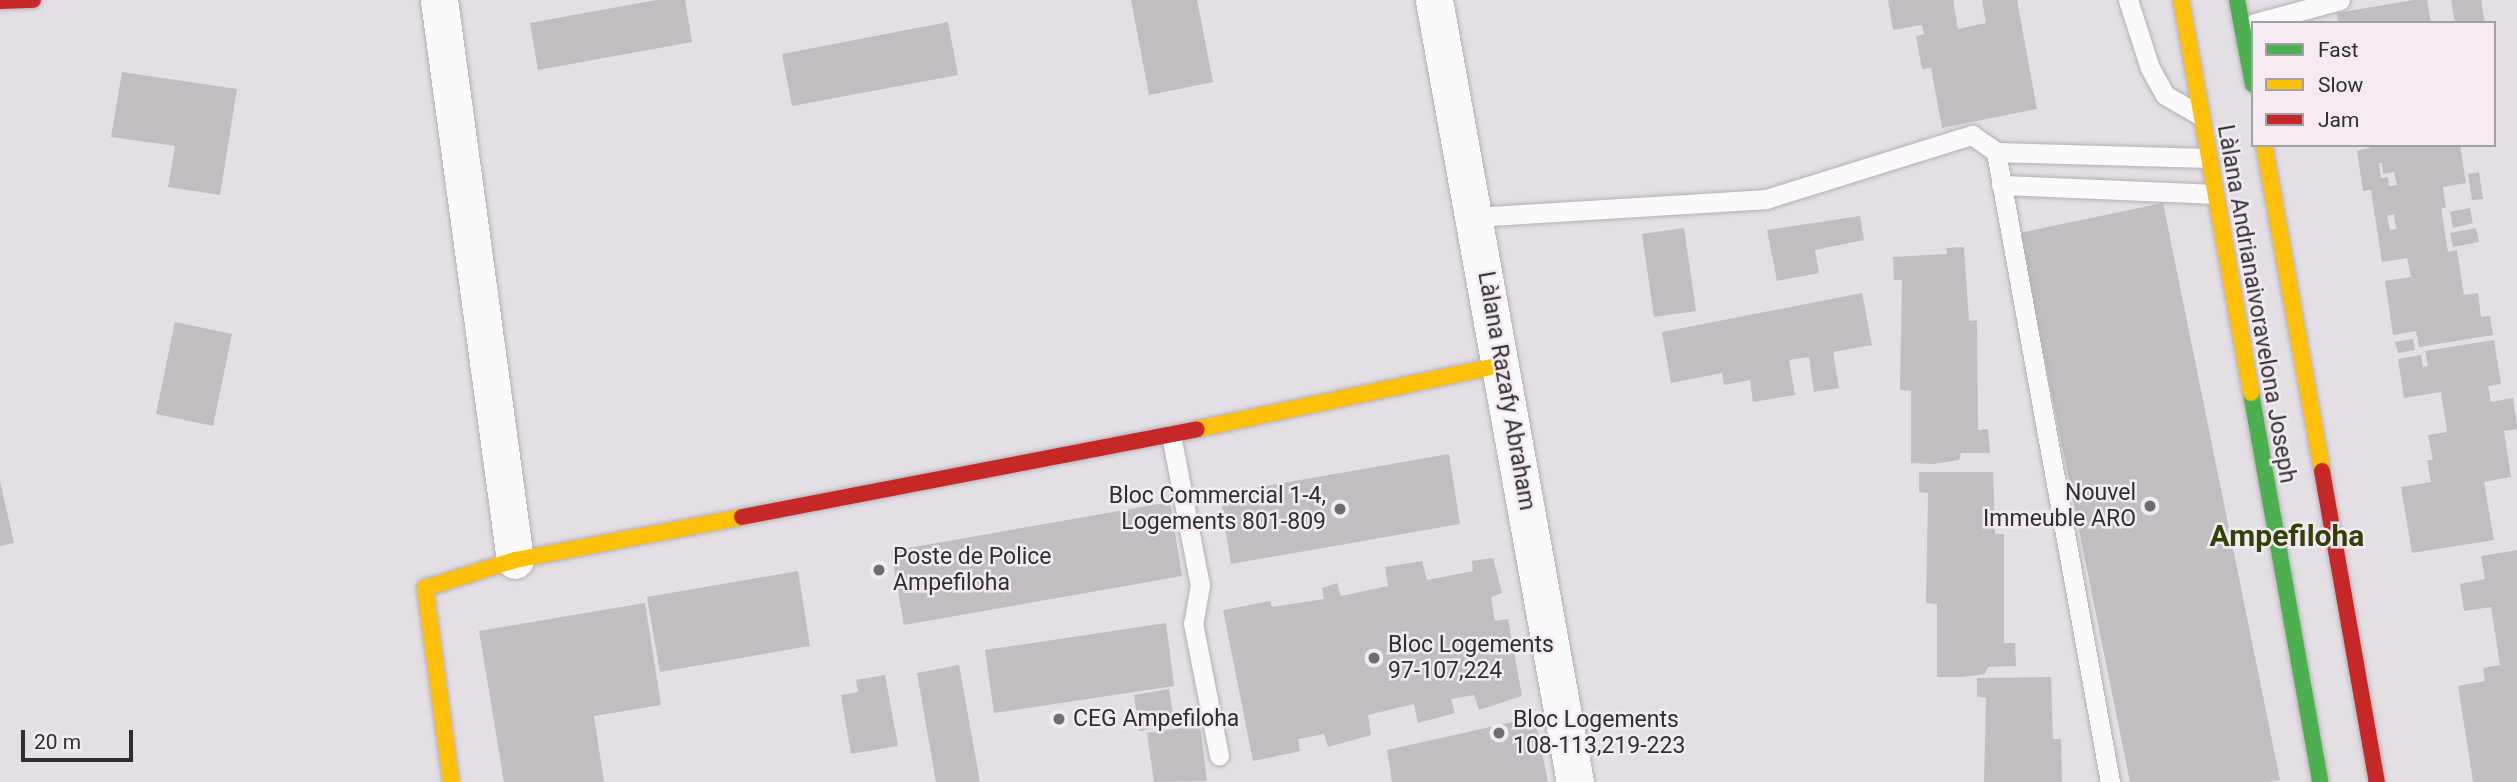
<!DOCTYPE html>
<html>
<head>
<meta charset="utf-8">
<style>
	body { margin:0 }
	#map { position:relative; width:2517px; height:782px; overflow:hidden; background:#e4dfe4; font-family:Roboto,sans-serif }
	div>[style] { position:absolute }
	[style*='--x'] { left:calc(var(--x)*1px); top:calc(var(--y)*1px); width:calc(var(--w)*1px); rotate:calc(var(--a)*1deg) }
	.building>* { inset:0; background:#c1bdc1 }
	.roads { filter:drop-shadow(0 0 2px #b4b0b4) drop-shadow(0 0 2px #b4b0b4) }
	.lane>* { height:19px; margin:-9.5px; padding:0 9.5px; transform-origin:9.5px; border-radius:9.5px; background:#fbfafb }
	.street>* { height:37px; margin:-18.5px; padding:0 18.5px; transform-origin:18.5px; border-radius:18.5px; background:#fbfafb }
	.fast>* { height:16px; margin:-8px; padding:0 8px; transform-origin:8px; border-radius:8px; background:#4caf50 }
	.slow>* { height:16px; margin:-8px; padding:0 8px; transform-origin:8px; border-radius:8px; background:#ffc107 }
	.jam>* { height:16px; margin:-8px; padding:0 8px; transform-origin:8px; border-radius:8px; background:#c62828 }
	.dots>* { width:19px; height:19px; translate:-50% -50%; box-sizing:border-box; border:4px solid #f4eaf3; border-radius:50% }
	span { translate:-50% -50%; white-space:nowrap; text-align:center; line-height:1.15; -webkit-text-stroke:5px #f4eaf3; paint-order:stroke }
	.street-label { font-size:23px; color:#312e31 }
	.poi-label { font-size:23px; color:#312e31 }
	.right { translate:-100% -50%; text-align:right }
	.left { translate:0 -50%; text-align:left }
	.district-label { font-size:30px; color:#344106; font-weight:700 }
	.legend { position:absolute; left:2251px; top:21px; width:245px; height:126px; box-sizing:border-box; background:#f4eaf3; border:2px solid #a69fa5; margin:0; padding:9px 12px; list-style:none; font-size:21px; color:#312e31 }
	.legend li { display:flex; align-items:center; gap:14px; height:35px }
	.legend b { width:35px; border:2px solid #a69fa5 }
	.scale { position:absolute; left:21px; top:730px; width:112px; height:32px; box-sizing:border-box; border:4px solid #312e31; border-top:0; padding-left:9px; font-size:21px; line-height:24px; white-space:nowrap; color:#312e31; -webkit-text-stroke:5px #f4eaf3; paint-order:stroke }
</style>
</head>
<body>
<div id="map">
	<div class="building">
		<i style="clip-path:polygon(656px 0,685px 0,692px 42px,538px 70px,530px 23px)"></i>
		<i style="clip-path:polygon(1131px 0,1197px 0,1213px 82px,1149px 95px)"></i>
		<i style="clip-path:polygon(1888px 0,1953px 0,1958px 29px,1986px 23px,1982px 0,2017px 0,2037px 109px,1942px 128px,1931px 68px,1922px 69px,1916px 36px,1924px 34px,1922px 25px,1893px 30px)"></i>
		<i style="clip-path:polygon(2414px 0,2427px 0,2431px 23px,2338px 23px,2337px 13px)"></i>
		<i style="clip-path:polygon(2451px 0,2481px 0,2485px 23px,2455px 23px)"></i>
		<i style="clip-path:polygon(948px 22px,958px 75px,792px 106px,782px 54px)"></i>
		<i style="clip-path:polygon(122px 72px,237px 89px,220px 195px,168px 187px,175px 146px,111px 137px)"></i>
		<i style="clip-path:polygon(evenodd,2379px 145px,2460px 145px,2466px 183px,2443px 187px,2446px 208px,2441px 208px,2448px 252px,2457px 250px,2464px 295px,2478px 293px,2481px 317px,2490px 316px,2493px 335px,2419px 347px,2416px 331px,2393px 335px,2385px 281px,2411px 277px,2407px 258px,2382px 262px,2371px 190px,2363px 191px,2357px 151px,2379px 145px,2379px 163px,2382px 163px,2383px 174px,2394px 172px,2397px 185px,2389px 186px,2388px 177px,2381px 178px,2379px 163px,2379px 145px,2394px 214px,2396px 229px,2390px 230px,2387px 216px,2394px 214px)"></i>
		<i style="clip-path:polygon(2479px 172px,2483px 199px,2472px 200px,2468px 174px)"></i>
		<i style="clip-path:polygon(2163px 203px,2280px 780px,2268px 782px,2130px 782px,2019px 233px)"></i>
		<i style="clip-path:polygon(2470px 208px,2473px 223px,2453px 228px,2450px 212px)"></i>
		<i style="clip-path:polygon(1860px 216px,1864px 240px,1815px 250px,1819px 273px,1777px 281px,1767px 230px)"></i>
		<i style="clip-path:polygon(1684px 228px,1696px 311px,1654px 317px,1642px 234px)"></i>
		<i style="clip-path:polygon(2476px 228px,2479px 242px,2453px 247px,2450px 233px)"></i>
		<i style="clip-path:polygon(1964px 247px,1969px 321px,1977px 320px,1978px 430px,1988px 429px,1990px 453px,1961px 453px,1959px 460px,1934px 464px,1911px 463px,1911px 391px,1900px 390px,1902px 280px,1894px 280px,1893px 257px,1947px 254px,1946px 248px)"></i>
		<i style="clip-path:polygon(1862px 293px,1872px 345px,1833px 352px,1839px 388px,1814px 392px,1809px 357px,1789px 360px,1795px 395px,1753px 402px,1750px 380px,1724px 385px,1722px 373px,1671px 383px,1662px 332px)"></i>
		<i style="clip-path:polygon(175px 322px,232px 334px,213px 426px,156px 414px)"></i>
		<i style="clip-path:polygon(2413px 339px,2415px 350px,2398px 353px,2395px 342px)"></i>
		<i style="clip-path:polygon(2494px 340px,2501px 384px,2488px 386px,2491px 402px,2513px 398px,2517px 425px,2517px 429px,2504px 431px,2511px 477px,2484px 482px,2494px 540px,2412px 553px,2401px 487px,2431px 482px,2427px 460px,2433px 460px,2428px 435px,2447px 432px,2441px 392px,2404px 398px,2398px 359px,2421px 355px,2423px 367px,2428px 366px,2425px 351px)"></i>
		<i style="clip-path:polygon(1449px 454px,1460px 524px,1231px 564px,1220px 494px)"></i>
		<i style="clip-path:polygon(1919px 472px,1993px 472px,1995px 534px,2004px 534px,2004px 643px,2015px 643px,2016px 666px,1988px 667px,1985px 674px,1961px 677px,1937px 677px,1937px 604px,1926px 603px,1928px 493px,1919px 492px)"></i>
		<i style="clip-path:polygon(0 481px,14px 543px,0 546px)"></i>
		<i style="clip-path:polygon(1170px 502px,1182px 576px,904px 625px,891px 551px)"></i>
		<i style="clip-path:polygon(2517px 550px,2517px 782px,2473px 782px,2458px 686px,2485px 681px,2483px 668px,2500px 665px,2491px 607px,2464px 611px,2460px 584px,2485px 579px,2481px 556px)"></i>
		<i style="clip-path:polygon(1493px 558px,1502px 593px,1491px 597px,1495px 621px,1508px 619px,1522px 696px,1479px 710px,1474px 695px,1451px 699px,1455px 713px,1418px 723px,1414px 704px,1368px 715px,1371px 735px,1328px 747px,1324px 734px,1298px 739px,1300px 751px,1253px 761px,1223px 610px,1270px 601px,1272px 607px,1324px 599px,1322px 588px,1337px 583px,1341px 596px,1388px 586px,1385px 567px,1422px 561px,1427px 580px,1473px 571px,1472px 561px)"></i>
		<i style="clip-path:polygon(798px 571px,810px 646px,660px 672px,647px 597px)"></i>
		<i style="clip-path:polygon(645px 603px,661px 705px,594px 716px,604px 782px,504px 782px,479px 631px)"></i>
		<i style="clip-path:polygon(1166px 623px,1174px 686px,994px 713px,985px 650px)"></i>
		<i style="clip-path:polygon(959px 665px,980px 782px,936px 782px,917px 673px)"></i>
		<i style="clip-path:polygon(885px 675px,898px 746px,851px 754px,841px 695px,858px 692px,856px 680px)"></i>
		<i style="clip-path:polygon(2051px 677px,2053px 739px,2061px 739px,2062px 782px,1984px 782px,1986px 698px,1977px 696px,1977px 678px)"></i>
		<i style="clip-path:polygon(1169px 689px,1175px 725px,1139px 731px,1134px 695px)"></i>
		<i style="clip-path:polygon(1535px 717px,1548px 782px,1392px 782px,1387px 750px)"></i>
		<i style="clip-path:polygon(1200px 725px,1207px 781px,1154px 782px,1147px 733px)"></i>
	</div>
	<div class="roads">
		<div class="lane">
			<i style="--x:2128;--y:0;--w:71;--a:72.1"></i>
			<i style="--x:2150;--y:68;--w:31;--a:61"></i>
			<i style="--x:2165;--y:95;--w:39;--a:30"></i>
			<i style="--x:2255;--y:23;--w:88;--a:-15.1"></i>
			<i style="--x:2001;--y:185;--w:212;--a:2.4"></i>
			<i style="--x:1475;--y:217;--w:292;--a:-3.5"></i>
			<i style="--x:1766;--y:199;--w:216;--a:-17.3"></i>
			<i style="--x:1972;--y:135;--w:29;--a:35"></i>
			<i style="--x:1171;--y:435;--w:153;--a:79.1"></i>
			<i style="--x:1200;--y:585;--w:39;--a:100"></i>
			<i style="--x:1193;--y:623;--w:135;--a:78.9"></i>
			<i style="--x:2110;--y:782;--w:640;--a:-100.26"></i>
			<i style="--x:1996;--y:152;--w:211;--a:1.6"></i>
		</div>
		<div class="street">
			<i style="--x:439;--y:0;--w:565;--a:82.27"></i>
			<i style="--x:1434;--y:0;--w:795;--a:79.78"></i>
		</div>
		<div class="fast">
			<i style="--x:2237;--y:0;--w:86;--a:79.3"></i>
			<i style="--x:2251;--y:393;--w:395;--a:79.9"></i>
		</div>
		<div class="slow">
			<i style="--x:2181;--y:0;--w:399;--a:79.9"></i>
			<i style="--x:2264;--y:145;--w:331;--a:79.9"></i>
			<i style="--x:1197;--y:429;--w:312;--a:-11.9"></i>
			<i style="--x:451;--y:782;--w:196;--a:-97.6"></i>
			<i style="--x:425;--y:588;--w:94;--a:-17.3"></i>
			<i style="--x:515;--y:560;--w:231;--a:-10.7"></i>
		</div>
		<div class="jam">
			<i style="--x:0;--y:1;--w:33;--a:-2"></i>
			<i style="--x:2322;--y:471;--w:316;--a:80"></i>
			<i style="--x:742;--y:517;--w:463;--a:-10.9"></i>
		</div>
	</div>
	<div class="dots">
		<i style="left:2150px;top:506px;background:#706c70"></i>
		<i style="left:1340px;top:509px;background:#706c70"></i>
		<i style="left:879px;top:570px;background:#706c70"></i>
		<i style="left:1374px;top:658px;background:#706c70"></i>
		<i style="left:1059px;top:719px;background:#706c70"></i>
		<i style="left:1499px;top:733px;background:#706c70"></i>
	</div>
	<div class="street-label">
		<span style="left:2256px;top:304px;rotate:80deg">Làlana Andrianaivoravelona Joseph</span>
		<span style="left:1506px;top:391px;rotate:80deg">Làlana Razafy Abraham</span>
	</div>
	<div class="poi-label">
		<span class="right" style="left:2136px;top:506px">Nouvel<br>Immeuble ARO</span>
		<span class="right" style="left:1326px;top:509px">Bloc Commercial 1-4,<br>Logements 801-809</span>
		<span class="left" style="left:893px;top:570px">Poste de Police<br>Ampefiloha</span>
		<span class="left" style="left:1388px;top:658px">Bloc Logements<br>97-107,224</span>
		<span class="left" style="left:1073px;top:719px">CEG Ampefiloha</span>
		<span class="left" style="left:1513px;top:733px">Bloc Logements<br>108-113,219-223</span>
	</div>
	<div class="district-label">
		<span style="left:2287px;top:536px">Ampefiloha</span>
	</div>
	<ul class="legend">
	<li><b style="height:9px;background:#4caf50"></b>Fast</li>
	<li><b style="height:9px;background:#ffc107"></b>Slow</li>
	<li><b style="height:9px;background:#c62828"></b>Jam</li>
	</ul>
	<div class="scale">20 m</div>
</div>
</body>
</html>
